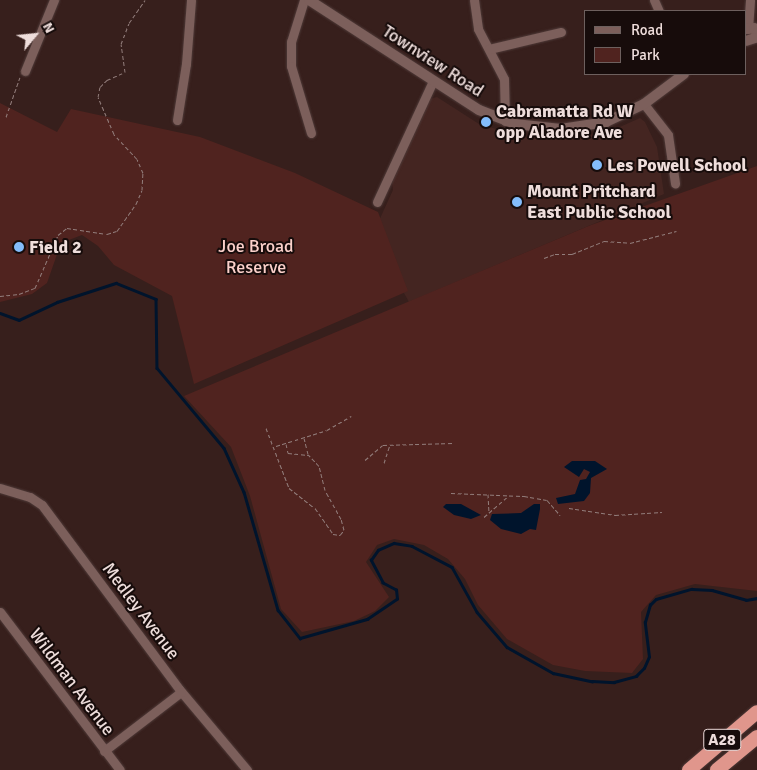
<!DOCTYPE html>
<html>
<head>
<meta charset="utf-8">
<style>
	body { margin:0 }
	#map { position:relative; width:757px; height:770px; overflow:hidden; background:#371f1c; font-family:Signika,sans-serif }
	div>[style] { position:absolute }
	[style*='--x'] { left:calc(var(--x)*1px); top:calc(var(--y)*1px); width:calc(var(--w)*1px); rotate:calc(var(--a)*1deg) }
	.built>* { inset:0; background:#442521 }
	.green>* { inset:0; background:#50231f }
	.water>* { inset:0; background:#00142c }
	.stream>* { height:2.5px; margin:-1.25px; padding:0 1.25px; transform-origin:1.25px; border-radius:1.25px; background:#00142c }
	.path>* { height:1px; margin-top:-0.5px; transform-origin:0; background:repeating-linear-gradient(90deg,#927d7b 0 4px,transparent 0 6.5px) }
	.roads { filter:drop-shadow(0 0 1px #4f3b39) drop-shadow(0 0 1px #4f3b39) }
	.minor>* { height:9px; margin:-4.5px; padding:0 4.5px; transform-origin:4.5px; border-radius:4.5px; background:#7c5f5b }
	.tertiary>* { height:10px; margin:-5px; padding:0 5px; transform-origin:5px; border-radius:5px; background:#7c5f5b }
	.trunk>* { height:14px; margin:-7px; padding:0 7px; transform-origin:7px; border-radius:7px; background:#e0968c }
	.dots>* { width:14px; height:14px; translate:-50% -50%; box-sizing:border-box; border:2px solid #170c0b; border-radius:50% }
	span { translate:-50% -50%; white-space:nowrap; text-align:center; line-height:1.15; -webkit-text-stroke:4px #170c0b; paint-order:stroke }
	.shield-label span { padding:1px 4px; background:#170c0b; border:1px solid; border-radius:4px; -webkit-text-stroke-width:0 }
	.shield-label { font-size:16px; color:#eedddb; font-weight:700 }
	.street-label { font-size:18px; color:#eedddb }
	.poi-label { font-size:18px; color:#eedddb; font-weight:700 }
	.left { translate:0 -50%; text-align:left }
	.park-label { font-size:18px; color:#fbd0ca }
	.legend { position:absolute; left:584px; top:10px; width:162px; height:65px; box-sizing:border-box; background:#170c0b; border:1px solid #6d605e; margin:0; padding:6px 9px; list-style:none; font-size:15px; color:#eedddb }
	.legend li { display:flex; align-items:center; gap:10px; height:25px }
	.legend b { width:25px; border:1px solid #6d605e }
	.north { position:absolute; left:10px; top:10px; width:50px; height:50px; -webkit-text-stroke:4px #170c0b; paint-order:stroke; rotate:62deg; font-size:14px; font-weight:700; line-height:20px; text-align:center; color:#eedddb }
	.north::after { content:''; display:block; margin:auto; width:18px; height:22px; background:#eedddb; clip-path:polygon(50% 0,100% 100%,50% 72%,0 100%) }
</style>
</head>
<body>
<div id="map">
	<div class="built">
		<i style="clip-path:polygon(437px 97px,479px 124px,531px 139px,580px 137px,613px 130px,640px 118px,645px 122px,657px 147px,664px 194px,409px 302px,372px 236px,393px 190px,392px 182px,430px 99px)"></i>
	</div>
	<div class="green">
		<i style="clip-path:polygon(0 103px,57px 132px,71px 109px,200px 137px,295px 173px,378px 212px,408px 291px,194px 384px,172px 296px,114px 265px,98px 246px,82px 235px,61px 243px,47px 283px,32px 294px,0 302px)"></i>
		<i style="clip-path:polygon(757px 166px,757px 591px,695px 584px,656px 595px,641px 612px,643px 659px,632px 673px,585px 671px,553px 665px,507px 639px,478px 605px,465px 579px,448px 559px,424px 545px,394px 539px,377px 545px,366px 562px,389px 597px,375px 611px,354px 621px,302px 632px,281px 609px,250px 496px,231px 447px,184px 396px,591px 225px)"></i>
	</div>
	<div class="water">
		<i style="clip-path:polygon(572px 461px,595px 461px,607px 469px,591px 478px,590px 493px,584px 501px,558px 504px,556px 498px,575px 494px,580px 480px,586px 479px,590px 472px,584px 469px,579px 477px,564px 467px)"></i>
		<i style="clip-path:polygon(446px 504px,461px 504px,481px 515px,471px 519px,454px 515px,443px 507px)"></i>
		<i style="clip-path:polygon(534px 504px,540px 504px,540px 509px,536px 530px,530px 529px,521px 534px,501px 529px,490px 520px,492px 514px,521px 513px)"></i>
	</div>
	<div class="stream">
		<i style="--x:0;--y:313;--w:20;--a:20"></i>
		<i style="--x:19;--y:320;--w:42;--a:-25.3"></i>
		<i style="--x:57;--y:302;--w:62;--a:-17.9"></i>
		<i style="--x:116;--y:283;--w:43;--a:21.8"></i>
		<i style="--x:156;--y:299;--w:69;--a:89.2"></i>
		<i style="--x:157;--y:368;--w:104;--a:50.1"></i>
		<i style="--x:224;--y:448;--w:48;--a:65.6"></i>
		<i style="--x:244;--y:492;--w:123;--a:73.9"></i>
		<i style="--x:278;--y:610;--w:36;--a:52"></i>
		<i style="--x:300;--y:638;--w:70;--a:-15.8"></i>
		<i style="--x:367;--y:619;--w:36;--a:-34"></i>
		<i style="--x:397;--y:599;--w:9;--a:-96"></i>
		<i style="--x:396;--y:590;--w:15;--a:-152"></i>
		<i style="--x:383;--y:583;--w:26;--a:-118"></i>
		<i style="--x:371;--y:560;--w:12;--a:-55"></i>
		<i style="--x:378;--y:550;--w:17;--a:-24"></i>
		<i style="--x:394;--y:543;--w:18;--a:9"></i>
		<i style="--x:412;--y:546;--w:45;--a:27.7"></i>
		<i style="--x:452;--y:567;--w:51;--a:60.9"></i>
		<i style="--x:477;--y:612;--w:46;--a:49.4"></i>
		<i style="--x:507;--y:647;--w:53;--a:29.5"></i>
		<i style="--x:553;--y:673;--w:40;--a:12"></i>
		<i style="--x:592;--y:681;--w:22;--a:3"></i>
		<i style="--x:614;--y:682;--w:23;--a:-15"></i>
		<i style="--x:636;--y:676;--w:11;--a:-45"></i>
		<i style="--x:644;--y:668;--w:12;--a:-66"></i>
		<i style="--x:649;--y:657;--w:35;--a:-97"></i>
		<i style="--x:645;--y:622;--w:18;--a:-74"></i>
		<i style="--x:650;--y:605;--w:8;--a:-45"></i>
		<i style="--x:656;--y:599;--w:37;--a:-16"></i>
		<i style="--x:692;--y:589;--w:20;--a:3"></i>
		<i style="--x:712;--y:590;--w:35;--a:16"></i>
		<i style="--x:746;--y:600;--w:11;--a:-10"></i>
	</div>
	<div class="path">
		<i style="--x:6;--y:117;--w:42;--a:-70.7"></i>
		<i style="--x:544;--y:258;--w:12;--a:-20"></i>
		<i style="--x:555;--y:254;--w:17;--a:0"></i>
		<i style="--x:572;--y:254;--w:35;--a:-22"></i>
		<i style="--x:604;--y:241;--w:26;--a:4"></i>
		<i style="--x:630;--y:243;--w:48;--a:-14.6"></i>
		<i style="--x:0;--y:296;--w:19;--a:-6"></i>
		<i style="--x:19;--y:294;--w:17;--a:-21"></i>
		<i style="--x:35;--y:288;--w:58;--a:-66.5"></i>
		<i style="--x:58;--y:235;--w:11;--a:-38"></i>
		<i style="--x:67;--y:228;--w:40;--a:8.5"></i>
		<i style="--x:107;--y:234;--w:10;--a:-17"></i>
		<i style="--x:117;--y:231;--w:33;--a:-55"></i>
		<i style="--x:136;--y:204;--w:15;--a:-67"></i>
		<i style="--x:142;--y:190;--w:17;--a:-87"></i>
		<i style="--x:143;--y:173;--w:15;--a:-113"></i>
		<i style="--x:137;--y:159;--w:34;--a:-133"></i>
		<i style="--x:114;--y:134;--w:40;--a:-113.4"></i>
		<i style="--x:98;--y:97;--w:10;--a:-79"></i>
		<i style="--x:100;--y:87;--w:10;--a:-45"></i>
		<i style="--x:107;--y:80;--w:20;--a:-24"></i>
		<i style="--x:125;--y:72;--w:28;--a:-98"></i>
		<i style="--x:121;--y:44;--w:22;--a:-69"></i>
		<i style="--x:129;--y:23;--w:28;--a:-55"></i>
		<i style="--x:266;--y:428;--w:64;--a:69"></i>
		<i style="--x:289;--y:488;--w:33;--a:38"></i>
		<i style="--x:315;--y:508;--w:32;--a:55"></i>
		<i style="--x:333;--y:534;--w:7;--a:8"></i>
		<i style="--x:340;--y:535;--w:6;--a:-51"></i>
		<i style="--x:344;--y:530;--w:11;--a:-105"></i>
		<i style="--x:341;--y:519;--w:33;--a:-119"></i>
		<i style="--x:325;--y:490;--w:25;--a:-104"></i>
		<i style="--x:319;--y:466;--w:16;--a:-133"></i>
		<i style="--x:308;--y:454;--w:16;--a:-104"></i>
		<i style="--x:286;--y:444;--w:9;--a:77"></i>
		<i style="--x:288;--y:453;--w:20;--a:6"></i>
		<i style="--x:276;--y:446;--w:53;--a:-17.4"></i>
		<i style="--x:327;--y:430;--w:28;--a:-30"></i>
		<i style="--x:365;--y:460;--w:23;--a:-40"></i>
		<i style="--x:383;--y:445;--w:70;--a:-1.6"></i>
		<i style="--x:384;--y:463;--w:19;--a:-72"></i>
		<i style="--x:451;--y:493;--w:73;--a:2.4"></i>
		<i style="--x:524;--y:496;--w:23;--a:10"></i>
		<i style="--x:547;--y:500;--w:20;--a:49"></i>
		<i style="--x:488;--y:494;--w:18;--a:87"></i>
		<i style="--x:569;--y:508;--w:47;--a:8.7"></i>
		<i style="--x:615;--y:515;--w:47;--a:-3.7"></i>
		<i style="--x:484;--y:517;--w:32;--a:-41"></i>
	</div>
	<div class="roads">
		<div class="minor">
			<i style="--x:304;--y:0;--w:44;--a:107.2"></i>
			<i style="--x:291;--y:42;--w:24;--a:90"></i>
			<i style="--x:291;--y:66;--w:70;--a:73.4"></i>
			<i style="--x:474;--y:0;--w:29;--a:82"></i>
			<i style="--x:478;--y:29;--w:56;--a:62.5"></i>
			<i style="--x:504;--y:79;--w:42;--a:88.6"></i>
			<i style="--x:654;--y:0;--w:12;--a:66"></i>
			<i style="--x:748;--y:29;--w:29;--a:-86"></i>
			<i style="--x:489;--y:49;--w:74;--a:-13.3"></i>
			<i style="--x:25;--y:71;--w:77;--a:-67.8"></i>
			<i style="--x:644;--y:104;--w:39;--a:52"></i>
			<i style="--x:668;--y:135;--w:49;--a:81.7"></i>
			<i style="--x:177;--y:120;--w:57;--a:-80.9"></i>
			<i style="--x:186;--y:64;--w:64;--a:-85.5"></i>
			<i style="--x:377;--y:202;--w:133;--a:-65.2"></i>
			<i style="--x:0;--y:488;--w:31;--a:17"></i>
			<i style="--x:30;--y:497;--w:14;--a:34"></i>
			<i style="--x:42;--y:505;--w:229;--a:53.3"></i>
			<i style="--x:179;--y:689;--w:106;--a:50"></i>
			<i style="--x:0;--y:612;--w:198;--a:52.8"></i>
			<i style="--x:104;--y:751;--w:97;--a:-37.5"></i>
		</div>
		<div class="tertiary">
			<i style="--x:309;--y:0;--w:202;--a:32.9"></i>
			<i style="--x:479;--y:110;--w:39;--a:21"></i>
			<i style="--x:515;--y:124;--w:46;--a:6.2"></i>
			<i style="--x:561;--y:129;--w:46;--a:-8.8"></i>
			<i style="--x:606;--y:122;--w:42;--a:-25.3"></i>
			<i style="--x:644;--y:104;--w:50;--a:-36.9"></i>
			<i style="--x:746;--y:29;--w:8;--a:-7"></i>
			<i style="--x:754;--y:28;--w:6;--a:59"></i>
			<i style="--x:757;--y:33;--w:5;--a:112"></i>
			<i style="--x:755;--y:38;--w:9;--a:162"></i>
		</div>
		<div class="trunk">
			<i style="--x:689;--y:770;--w:89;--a:-40.5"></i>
			<i style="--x:717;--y:770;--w:52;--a:-39.5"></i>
		</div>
	</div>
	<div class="dots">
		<i style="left:486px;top:122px;background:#83bcfb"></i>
		<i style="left:597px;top:165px;background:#83bcfb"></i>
		<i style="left:517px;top:202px;background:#83bcfb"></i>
		<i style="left:19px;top:247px;background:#83bcfb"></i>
	</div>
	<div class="shield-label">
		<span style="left:722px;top:740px">A28</span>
	</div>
	<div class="street-label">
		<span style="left:433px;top:61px;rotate:33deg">Townview Road</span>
		<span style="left:141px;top:611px;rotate:53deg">Medley Avenue</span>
		<span style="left:72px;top:682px;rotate:53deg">Wildman Avenue</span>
	</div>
	<div class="poi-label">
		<span class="left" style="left:496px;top:122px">Cabramatta Rd W<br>opp Aladore Ave</span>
		<span class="left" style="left:607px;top:165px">Les Powell School</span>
		<span class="left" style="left:527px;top:202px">Mount Pritchard<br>East Public School</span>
		<span class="left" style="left:29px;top:247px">Field 2</span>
	</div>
	<div class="park-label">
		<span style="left:256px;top:257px">Joe Broad<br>Reserve</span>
	</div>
	<ul class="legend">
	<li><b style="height:6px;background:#7c5f5b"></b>Road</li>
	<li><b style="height:14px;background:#50231f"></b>Park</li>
	</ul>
	<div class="north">N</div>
</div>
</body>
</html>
